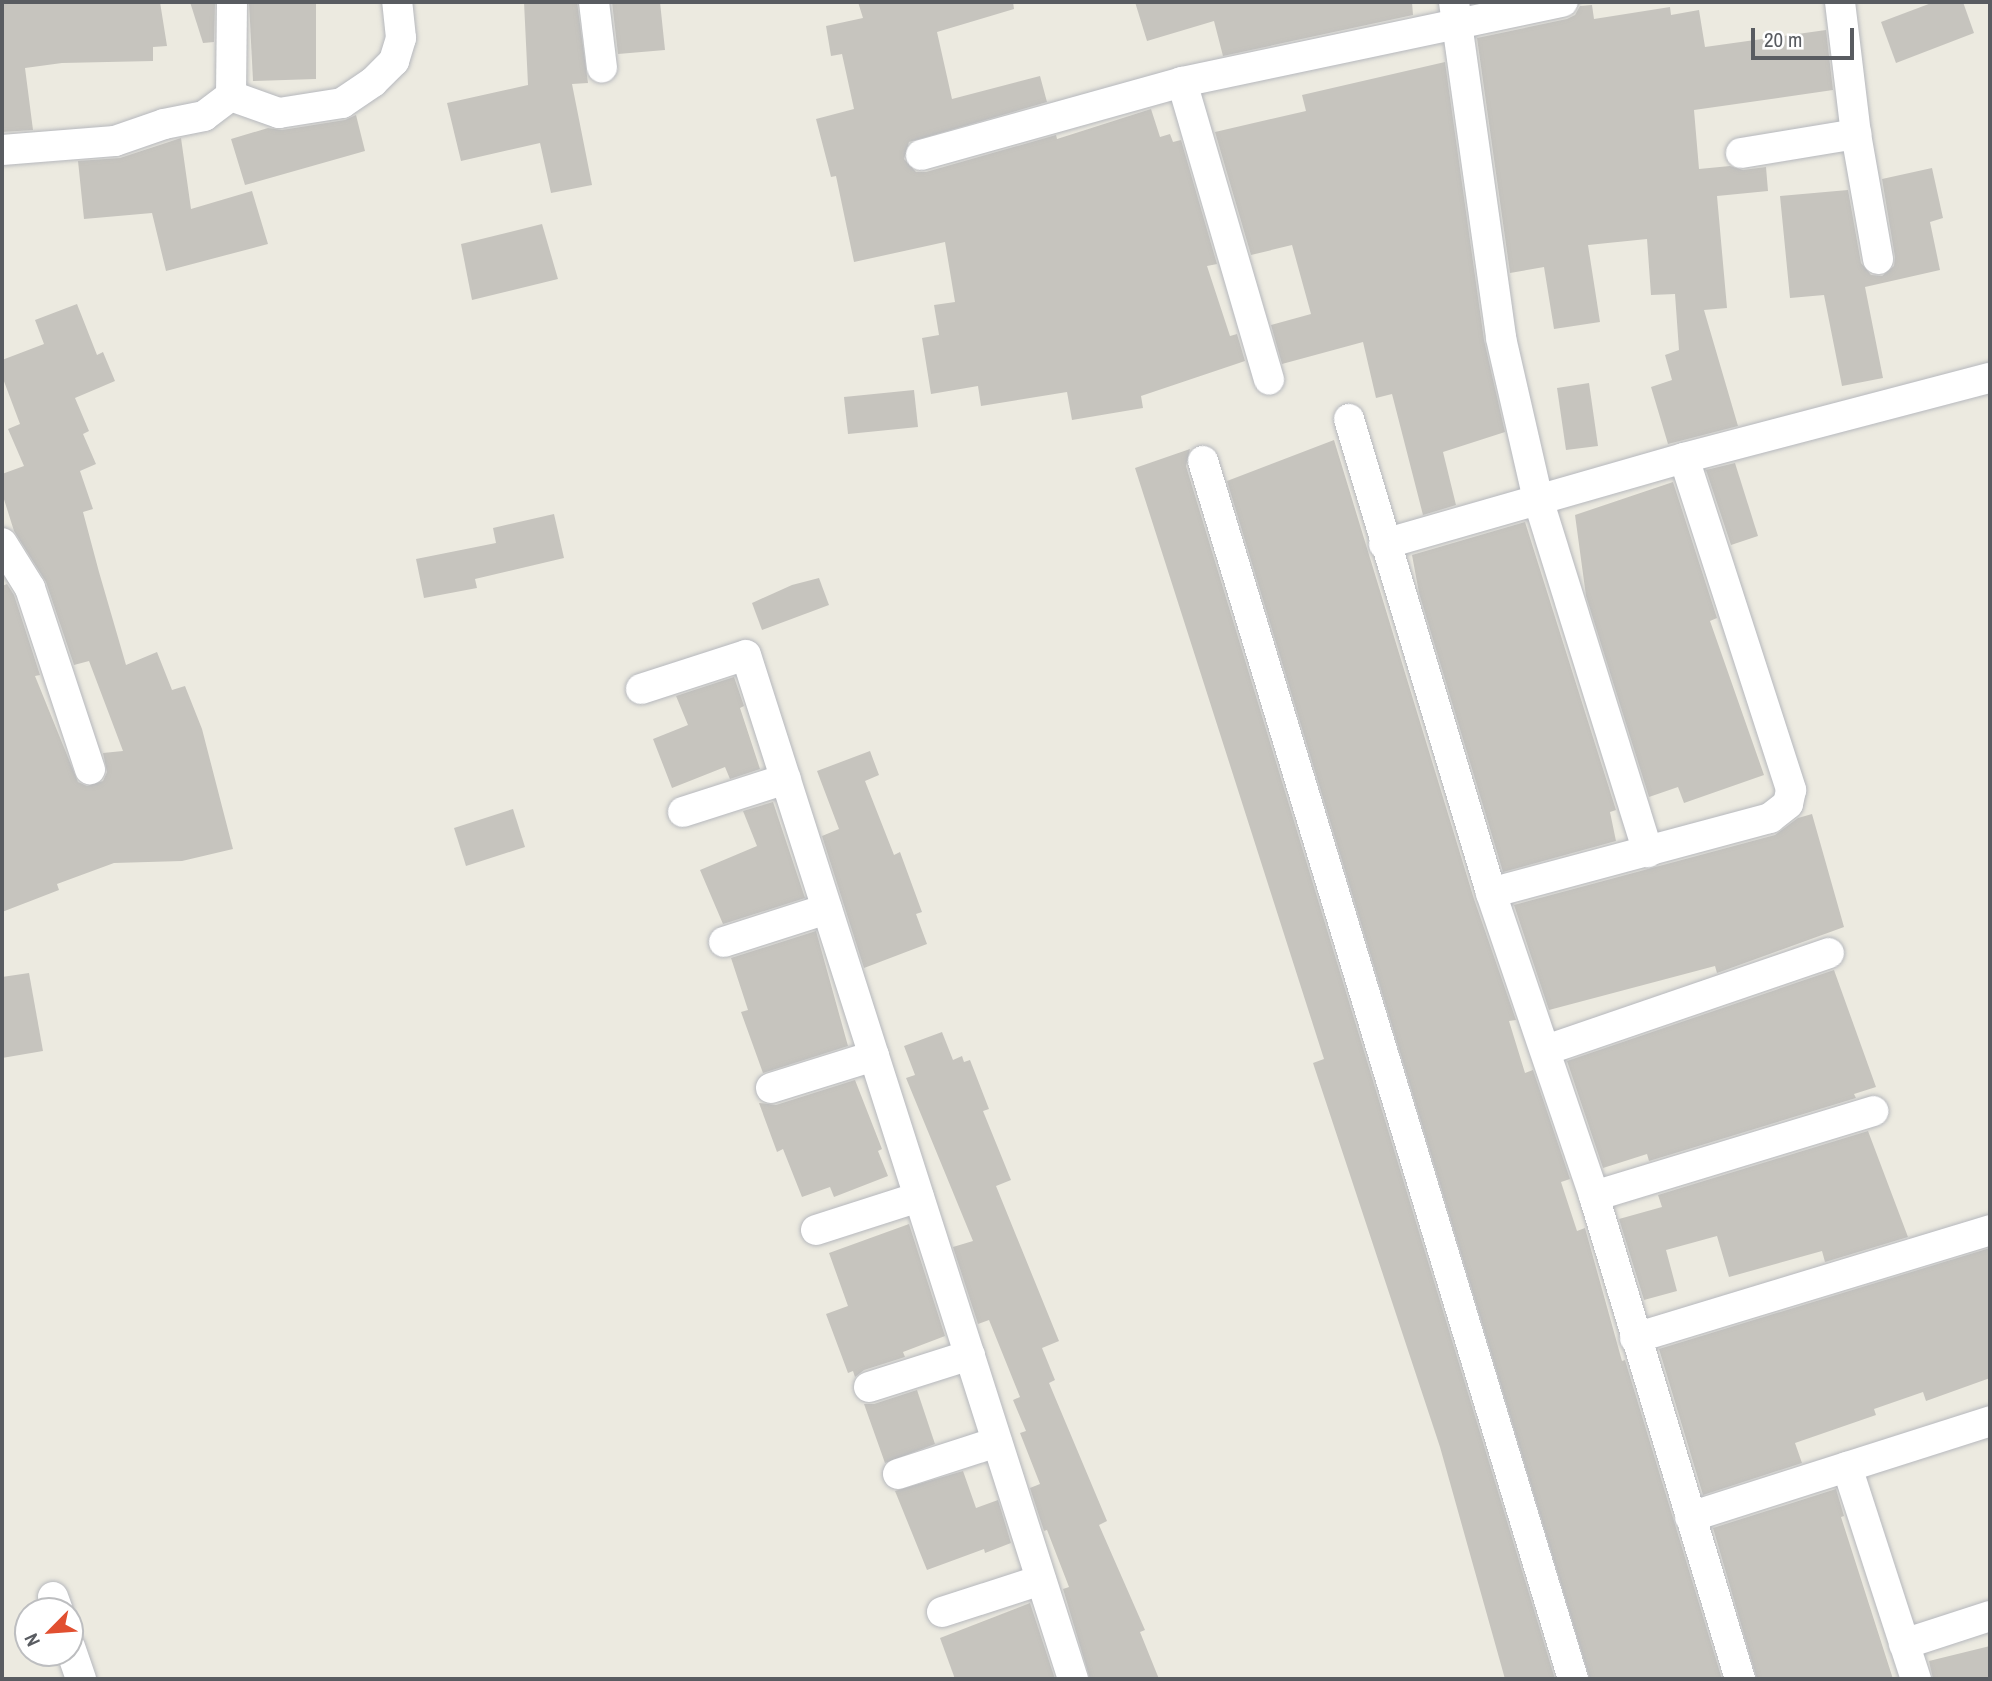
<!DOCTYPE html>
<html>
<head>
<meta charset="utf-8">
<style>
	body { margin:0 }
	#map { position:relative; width:1992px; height:1681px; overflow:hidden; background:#eceae0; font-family:"Archivo Narrow",sans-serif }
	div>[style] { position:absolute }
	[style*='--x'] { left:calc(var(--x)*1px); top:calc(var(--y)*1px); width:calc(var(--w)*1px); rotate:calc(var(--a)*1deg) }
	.building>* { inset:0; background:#c6c4be }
	.roads { filter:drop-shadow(0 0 2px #b6b8bd) drop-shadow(0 0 2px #b6b8bd) }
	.street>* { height:30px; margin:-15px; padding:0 15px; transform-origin:15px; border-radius:15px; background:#fff }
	span { translate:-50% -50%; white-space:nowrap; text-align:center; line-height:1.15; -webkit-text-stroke:6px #fff; paint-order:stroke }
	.frame { position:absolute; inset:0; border:4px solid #595c61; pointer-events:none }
	.north { position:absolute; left:14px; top:1597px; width:70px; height:70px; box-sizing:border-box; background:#fff; border:2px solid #bdbec0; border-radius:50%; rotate:245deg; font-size:19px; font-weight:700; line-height:28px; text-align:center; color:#595c61 }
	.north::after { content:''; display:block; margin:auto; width:24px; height:32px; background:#e14f30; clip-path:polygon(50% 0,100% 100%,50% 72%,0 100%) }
	.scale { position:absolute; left:1751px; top:28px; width:103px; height:32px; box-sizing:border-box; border:4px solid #595c61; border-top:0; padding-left:9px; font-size:21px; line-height:24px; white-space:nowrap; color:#595c61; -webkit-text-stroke:5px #fff; paint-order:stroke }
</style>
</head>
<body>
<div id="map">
	<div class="building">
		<i style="clip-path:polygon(2px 2px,160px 2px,167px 46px,153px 47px,153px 61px,62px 63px,25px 68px,33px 130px,2px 132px)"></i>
		<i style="clip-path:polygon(190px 2px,215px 2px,214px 42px,203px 43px)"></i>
		<i style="clip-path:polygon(249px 2px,316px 2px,316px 79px,253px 81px)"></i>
		<i style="clip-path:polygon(524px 2px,577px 2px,588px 83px,572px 84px,592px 185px,551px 193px,540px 143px,461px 161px,447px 103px,528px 85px)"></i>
		<i style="clip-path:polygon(612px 2px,660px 2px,665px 50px,618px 54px)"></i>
		<i style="clip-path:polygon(858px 2px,1013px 2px,1014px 9px,937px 32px,952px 99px,1040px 76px,1047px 102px,909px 142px,904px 159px,916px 172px,926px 172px,1056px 135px,1057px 139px,1151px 109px,1160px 137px,1170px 134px,1173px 142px,1181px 140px,1217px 264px,1207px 266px,1230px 336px,1237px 334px,1245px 361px,1141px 396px,1143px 408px,1072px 420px,1067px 392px,981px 406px,978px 386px,931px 394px,922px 338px,939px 335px,934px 305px,955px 302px,945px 242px,854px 262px,836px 176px,831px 177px,816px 119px,854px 109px,842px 54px,831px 56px,826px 26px,863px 18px)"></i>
		<i style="clip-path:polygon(1135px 2px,1412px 2px,1413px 15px,1223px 56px,1214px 21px,1147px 41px)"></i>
		<i style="clip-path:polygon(1934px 2px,1963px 2px,1974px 33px,1896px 63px,1881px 22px)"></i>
		<i style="clip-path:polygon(1592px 5px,1594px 19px,1670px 7px,1671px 15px,1699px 10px,1705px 47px,1826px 30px,1833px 90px,1694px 110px,1699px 169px,1730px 166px,1743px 170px,1766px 167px,1768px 191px,1717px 196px,1727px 308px,1704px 310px,1738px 426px,1668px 444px,1651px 387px,1672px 380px,1665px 355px,1679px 350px,1675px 294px,1651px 295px,1647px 239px,1588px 245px,1600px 322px,1554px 329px,1544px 267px,1510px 273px,1477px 38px,1567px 19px,1575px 15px,1580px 6px)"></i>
		<i style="clip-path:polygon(1445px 62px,1484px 340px,1505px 432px,1443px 452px,1456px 505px,1423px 515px,1392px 394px,1376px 398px,1363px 342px,1282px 364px,1271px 325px,1311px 314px,1292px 245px,1251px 255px,1215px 132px,1306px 111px,1302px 95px)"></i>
		<i style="clip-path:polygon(356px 115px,365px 151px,245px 185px,231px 139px,268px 128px,282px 130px,345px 120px)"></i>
		<i style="clip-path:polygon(181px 138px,191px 209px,252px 191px,268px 244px,166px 271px,152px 213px,84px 219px,78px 161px,120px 158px)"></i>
		<i style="clip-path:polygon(1932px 168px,1943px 218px,1930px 222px,1940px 270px,1865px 287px,1883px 378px,1842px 386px,1824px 295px,1790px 298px,1780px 196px,1848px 190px,1861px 263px,1871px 275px,1882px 276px,1894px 266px,1895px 257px,1882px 179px)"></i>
		<i style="clip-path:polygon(542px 224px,558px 279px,472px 300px,461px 244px)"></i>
		<i style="clip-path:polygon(77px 304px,97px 355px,103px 352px,115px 381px,75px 398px,89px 431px,83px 434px,96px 464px,80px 471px,93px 509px,83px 512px,99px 572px,126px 665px,157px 652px,172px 690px,185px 686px,202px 729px,233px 849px,182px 861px,114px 863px,57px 884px,59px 890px,2px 912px,2px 586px,7px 584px,14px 595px,40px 675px,35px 676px,78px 782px,87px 786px,103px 781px,107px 772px,103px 753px,123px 751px,89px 661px,74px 665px,46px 582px,14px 531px,2px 493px,2px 474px,24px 466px,8px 429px,20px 424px,2px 376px,2px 360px,44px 344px,35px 320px)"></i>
		<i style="clip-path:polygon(1589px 383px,1598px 446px,1566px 450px,1557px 388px)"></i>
		<i style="clip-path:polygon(914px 390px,918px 427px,848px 434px,844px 397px)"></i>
		<i style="clip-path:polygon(1334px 440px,1474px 899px,1516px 1020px,1509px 1021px,1525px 1073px,1533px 1070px,1570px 1179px,1561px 1182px,1577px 1231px,1585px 1228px,1622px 1361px,1625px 1360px,1722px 1679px,1590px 1679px,1227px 481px)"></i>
		<i style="clip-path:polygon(1190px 449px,1186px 466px,1555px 1679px,1505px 1679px,1440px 1447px,1313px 1063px,1324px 1059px,1135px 468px)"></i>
		<i style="clip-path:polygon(1735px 463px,1758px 536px,1731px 545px,1706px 470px)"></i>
		<i style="clip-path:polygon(1673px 482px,1717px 618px,1710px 621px,1764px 775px,1684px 803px,1678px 787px,1649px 797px,1586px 596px,1575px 515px)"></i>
		<i style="clip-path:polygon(554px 514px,564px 558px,475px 579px,477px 588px,424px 598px,416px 559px,496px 543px,493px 528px)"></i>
		<i style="clip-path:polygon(1525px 522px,1616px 810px,1610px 812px,1616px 841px,1503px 872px,1419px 593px,1412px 555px)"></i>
		<i style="clip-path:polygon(819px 578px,829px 605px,762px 630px,752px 603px,792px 585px)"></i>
		<i style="clip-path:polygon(734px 677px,744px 706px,740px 708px,760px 769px,730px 779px,725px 767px,672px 788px,653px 739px,688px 725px,676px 696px)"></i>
		<i style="clip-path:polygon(870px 751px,879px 775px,865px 781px,894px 855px,900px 852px,922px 912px,916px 914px,927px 944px,864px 968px,822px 836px,839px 829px,817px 771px)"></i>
		<i style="clip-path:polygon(773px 802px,805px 898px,723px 924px,700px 870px,757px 846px,743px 811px)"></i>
		<i style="clip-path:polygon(513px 809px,525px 847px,466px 866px,454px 828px)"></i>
		<i style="clip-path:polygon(1812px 814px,1844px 927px,1717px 973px,1715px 966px,1549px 1010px,1514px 905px,1775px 835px,1798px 818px)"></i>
		<i style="clip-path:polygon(816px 931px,848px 1046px,763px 1073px,741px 1012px,748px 1010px,731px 958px)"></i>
		<i style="clip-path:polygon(1834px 970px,1876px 1087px,1854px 1094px,1856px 1098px,1649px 1161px,1647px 1154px,1603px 1168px,1567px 1061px)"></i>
		<i style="clip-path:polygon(29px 973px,43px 1051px,2px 1058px,2px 977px)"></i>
		<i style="clip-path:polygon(942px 1032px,953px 1060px,962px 1056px,964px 1062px,970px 1060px,989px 1109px,983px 1111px,1011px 1180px,996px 1186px,1059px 1341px,1042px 1348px,1055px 1380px,1049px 1383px,1107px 1521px,1099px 1525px,1145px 1630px,1140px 1632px,1159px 1679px,1090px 1679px,1063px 1589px,1069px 1587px,1047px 1530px,1044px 1531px,1030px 1488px,1040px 1484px,1020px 1433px,1026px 1431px,1013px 1400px,1020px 1397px,989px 1320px,978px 1324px,953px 1247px,973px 1241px,906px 1078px,915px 1075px,904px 1046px)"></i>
		<i style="clip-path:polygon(855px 1080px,882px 1149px,878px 1151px,888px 1176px,834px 1197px,830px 1187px,802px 1197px,783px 1149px,777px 1152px,759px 1103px,776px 1105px)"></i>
		<i style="clip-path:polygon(1868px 1131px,1908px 1237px,1825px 1262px,1822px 1251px,1729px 1277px,1717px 1236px,1666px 1250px,1677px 1291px,1644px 1300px,1619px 1219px,1662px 1207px,1658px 1195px)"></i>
		<i style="clip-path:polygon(909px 1224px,945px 1336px,903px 1352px,905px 1357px,864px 1370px,855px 1377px,853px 1371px,848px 1373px,826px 1314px,848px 1306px,829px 1253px)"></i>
		<i style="clip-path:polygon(1990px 1248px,1990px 1378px,1926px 1401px,1923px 1392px,1874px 1409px,1876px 1415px,1795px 1443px,1802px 1463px,1703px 1495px,1659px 1349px)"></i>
		<i style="clip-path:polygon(917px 1390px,935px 1444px,885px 1463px,864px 1404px,874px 1404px)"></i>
		<i style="clip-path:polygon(963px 1471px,976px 1508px,998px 1500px,1011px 1543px,985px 1553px,984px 1549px,927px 1570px,895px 1491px)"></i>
		<i style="clip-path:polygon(1836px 1489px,1844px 1516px,1841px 1517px,1893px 1679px,1757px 1679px,1713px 1528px)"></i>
		<i style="clip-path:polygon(1030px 1603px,1055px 1679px,955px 1679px,940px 1638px)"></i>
		<i style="clip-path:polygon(1990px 1646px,1990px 1679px,1933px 1679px,1929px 1661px)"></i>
	</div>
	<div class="roads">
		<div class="street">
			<i style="--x:594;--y:2;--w:66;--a:83.1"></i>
			<i style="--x:1454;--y:2;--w:339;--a:82"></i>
			<i style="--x:1501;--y:338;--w:165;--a:77.1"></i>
			<i style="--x:1538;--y:499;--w:370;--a:72.7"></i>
			<i style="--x:1840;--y:2;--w:133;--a:83.1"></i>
			<i style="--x:1856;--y:134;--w:127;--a:80"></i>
			<i style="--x:1182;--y:82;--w:310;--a:73.7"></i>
			<i style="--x:231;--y:96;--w:51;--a:19.5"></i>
			<i style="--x:279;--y:113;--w:64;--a:-9"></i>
			<i style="--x:342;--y:103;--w:37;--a:-34"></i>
			<i style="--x:373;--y:82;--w:30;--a:-45"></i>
			<i style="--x:394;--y:61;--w:24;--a:-73"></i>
			<i style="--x:401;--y:38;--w:36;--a:-96"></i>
			<i style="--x:2;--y:150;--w:113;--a:-4.6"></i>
			<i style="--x:115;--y:141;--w:52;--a:-19.1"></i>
			<i style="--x:164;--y:124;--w:41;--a:-11.3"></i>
			<i style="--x:204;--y:116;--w:34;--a:-37"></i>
			<i style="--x:231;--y:96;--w:94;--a:-89.4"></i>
			<i style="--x:1741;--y:153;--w:117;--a:-9.4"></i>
			<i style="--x:921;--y:155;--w:271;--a:-15.6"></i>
			<i style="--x:1182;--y:82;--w:389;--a:-11.9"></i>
			<i style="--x:1349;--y:419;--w:495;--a:73.3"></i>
			<i style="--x:1491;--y:893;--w:320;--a:71.2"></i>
			<i style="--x:1594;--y:1196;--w:505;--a:73.18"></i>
			<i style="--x:1684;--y:458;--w:316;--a:-14.7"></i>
			<i style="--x:1203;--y:461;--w:1273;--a:73.1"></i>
			<i style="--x:2;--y:543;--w:53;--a:58.1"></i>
			<i style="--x:30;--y:588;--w:191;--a:71.7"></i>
			<i style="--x:1384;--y:544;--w:312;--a:-16"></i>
			<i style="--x:1684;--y:458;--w:349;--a:72.1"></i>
			<i style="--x:1791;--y:790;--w:14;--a:102"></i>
			<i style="--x:1788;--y:804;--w:23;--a:142"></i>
			<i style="--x:1770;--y:818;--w:289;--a:165"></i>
			<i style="--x:641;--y:689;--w:110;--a:-17.9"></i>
			<i style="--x:746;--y:655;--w:1075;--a:72.29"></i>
			<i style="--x:683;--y:812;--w:108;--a:-17.8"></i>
			<i style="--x:724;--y:942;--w:108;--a:-17.8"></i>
			<i style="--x:1546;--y:1050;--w:299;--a:-18.9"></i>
			<i style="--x:771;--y:1088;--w:108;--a:-17.3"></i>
			<i style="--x:1594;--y:1196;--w:292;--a:-16.9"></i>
			<i style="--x:816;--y:1230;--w:108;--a:-17.8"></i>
			<i style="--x:1635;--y:1338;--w:371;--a:-16.9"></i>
			<i style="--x:869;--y:1387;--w:106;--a:-17.6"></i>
			<i style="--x:1847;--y:1467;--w:223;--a:72"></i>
			<i style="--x:898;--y:1474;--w:104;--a:-17.9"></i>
			<i style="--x:1690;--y:1517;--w:315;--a:-17.7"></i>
			<i style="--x:53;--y:1597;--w:15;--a:70"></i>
			<i style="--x:942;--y:1612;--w:104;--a:-17.9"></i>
			<i style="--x:1904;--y:1644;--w:90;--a:-18"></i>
			<i style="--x:70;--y:1647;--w:34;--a:71"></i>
		</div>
	</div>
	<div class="frame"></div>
	<div class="north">N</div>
	<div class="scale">20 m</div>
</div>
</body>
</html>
